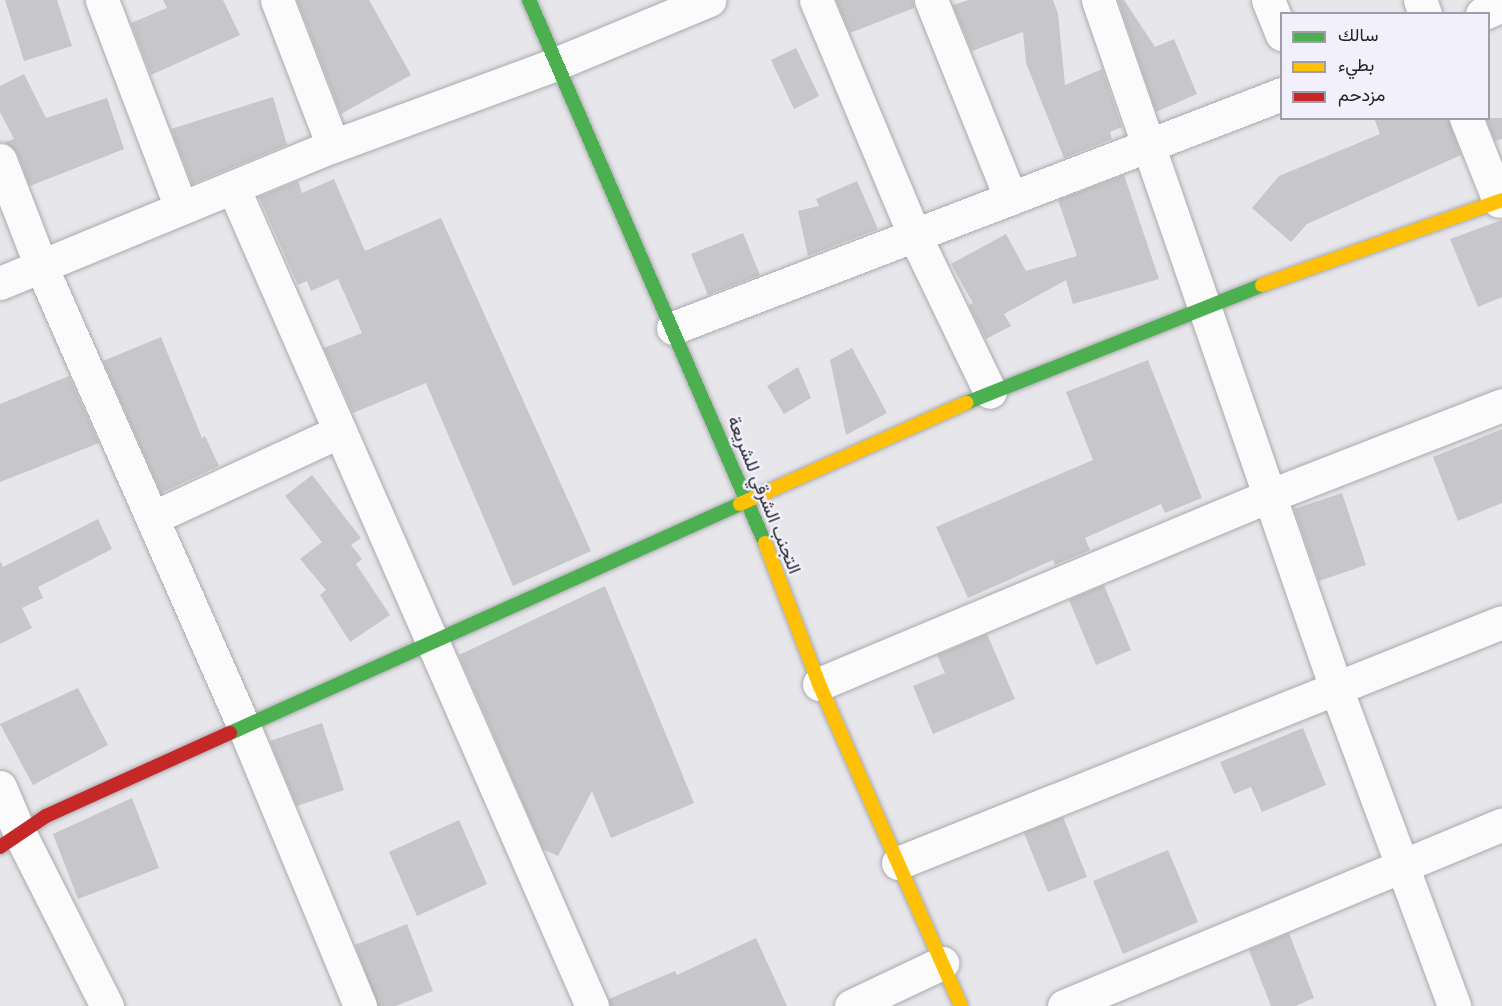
<!DOCTYPE html>
<html>
<head>
<meta charset="utf-8">
<style>
	body { margin:0 }
	#map { position:relative; width:1502px; height:1006px; overflow:hidden; background:#e6e6eb; font-family:Figtree,Vazirmatn,sans-serif }
	div>[style] { position:absolute }
	[style*='--x'] { left:calc(var(--x)*1px); top:calc(var(--y)*1px); width:calc(var(--w)*1px); rotate:calc(var(--a)*1deg) }
	.building>* { inset:0; background:#c7c6c9 }
	.roads { filter:drop-shadow(0 0 2px #aaaaae) drop-shadow(0 0 2px #aaaaae) }
	.street>* { height:33px; margin:-16.5px; padding:0 16.5px; transform-origin:16.5px; border-radius:16.5px; background:#fbfbfc }
	.fast>* { height:14px; margin:-7px; padding:0 7px; transform-origin:7px; border-radius:7px; background:#4caf50 }
	.slow>* { height:14px; margin:-7px; padding:0 7px; transform-origin:7px; border-radius:7px; background:#ffc107 }
	.jam>* { height:14px; margin:-7px; padding:0 7px; transform-origin:7px; border-radius:7px; background:#c62828 }
	span { translate:-50% -50%; white-space:nowrap; text-align:center; line-height:1.15; -webkit-text-stroke:4.5px #f1f0fc; paint-order:stroke }
	.street-label { font-size:18px; color:#242428 }
	.legend { position:absolute; left:1280px; top:12px; width:210px; height:108px; box-sizing:border-box; background:#f1f0fc; border:2px solid #9f9ea7; margin:0; padding:8px 10px; list-style:none; font-size:18px; color:#242428 }
	.legend li { display:flex; align-items:center; gap:12px; height:30px }
	.legend b { width:30px; border:2px solid #9f9ea7 }
</style>
</head>
<body>
<div id="map">
	<div class="building">
		<i style="clip-path:polygon(5px 0,57px 0,72px 46px,24px 61px)"></i>
		<i style="clip-path:polygon(163px 0,223px 0,240px 35px,151px 75px,131px 23px,167px 8px)"></i>
		<i style="clip-path:polygon(297px 0,369px 0,411px 75px,341px 114px)"></i>
		<i style="clip-path:polygon(836px 0,913px 0,914px 8px,850px 33px)"></i>
		<i style="clip-path:polygon(969px 0,1053px 0,1058px 14px,1065px 85px,1102px 69px,1122px 127px,1110px 132px,1112px 139px,1064px 158px,1026px 63px,1023px 32px,972px 51px,953px 5px)"></i>
		<i style="clip-path:polygon(1118px 0,1124px 0,1155px 47px,1174px 39px,1197px 94px,1156px 112px)"></i>
		<i style="clip-path:polygon(796px 48px,819px 96px,794px 109px,771px 60px)"></i>
		<i style="clip-path:polygon(24px 74px,46px 118px,107px 98px,124px 149px,30px 186px,17px 153px,5px 142px,14px 139px,0 112px,0 86px)"></i>
		<i style="clip-path:polygon(273px 97px,287px 145px,192px 184px,171px 129px)"></i>
		<i style="clip-path:polygon(1374px 118px,1448px 118px,1461px 155px,1307px 224px,1291px 242px,1252px 208px,1279px 176px,1380px 134px)"></i>
		<i style="clip-path:polygon(1486px 118px,1502px 118px,1502px 139px,1495px 141px)"></i>
		<i style="clip-path:polygon(1124px 175px,1159px 279px,1073px 304px,1066px 280px,1004px 314px,1011px 326px,986px 339px,969px 305px,973px 303px,951px 264px,1006px 234px,1026px 271px,1077px 256px,1058px 200px)"></i>
		<i style="clip-path:polygon(334px 179px,365px 251px,441px 218px,591px 551px,513px 586px,426px 383px,353px 413px,324px 348px,362px 333px,338px 279px,311px 291px,307px 281px,298px 285px,259px 197px,298px 181px,302px 193px)"></i>
		<i style="clip-path:polygon(857px 181px,878px 229px,808px 256px,798px 211px,819px 206px,816px 199px)"></i>
		<i style="clip-path:polygon(1502px 220px,1502px 297px,1478px 307px,1450px 239px)"></i>
		<i style="clip-path:polygon(743px 233px,760px 275px,708px 295px,691px 254px)"></i>
		<i style="clip-path:polygon(161px 337px,202px 438px,205px 436px,219px 466px,161px 493px,103px 361px)"></i>
		<i style="clip-path:polygon(852px 348px,887px 413px,846px 435px,830px 360px)"></i>
		<i style="clip-path:polygon(1148px 360px,1202px 498px,1165px 513px,1161px 504px,1085px 538px,1090px 550px,1055px 565px,1053px 560px,968px 598px,936px 527px,1093px 460px,1066px 392px)"></i>
		<i style="clip-path:polygon(798px 367px,811px 398px,784px 414px,767px 386px)"></i>
		<i style="clip-path:polygon(69px 376px,99px 443px,0 482px,0 404px)"></i>
		<i style="clip-path:polygon(1502px 429px,1502px 503px,1458px 521px,1433px 457px)"></i>
		<i style="clip-path:polygon(312px 475px,361px 538px,351px 545px,362px 559px,356px 564px,390px 615px,350px 642px,320px 595px,326px 590px,300px 559px,322px 542px,285px 496px)"></i>
		<i style="clip-path:polygon(1342px 493px,1366px 565px,1319px 581px,1294px 509px)"></i>
		<i style="clip-path:polygon(98px 519px,112px 549px,38px 587px,43px 598px,22px 608px,32px 628px,0 644px,0 561px,3px 567px)"></i>
		<i style="clip-path:polygon(1104px 585px,1131px 650px,1096px 665px,1069px 600px)"></i>
		<i style="clip-path:polygon(605px 586px,694px 803px,611px 838px,592px 791px,558px 856px,543px 849px,459px 655px)"></i>
		<i style="clip-path:polygon(987px 634px,1015px 699px,933px 734px,913px 686px,945px 673px,937px 655px)"></i>
		<i style="clip-path:polygon(78px 688px,108px 745px,33px 785px,0 724px)"></i>
		<i style="clip-path:polygon(322px 723px,344px 790px,297px 806px,270px 741px)"></i>
		<i style="clip-path:polygon(1303px 728px,1326px 785px,1262px 812px,1251px 787px,1234px 794px,1220px 762px)"></i>
		<i style="clip-path:polygon(132px 798px,159px 868px,78px 899px,53px 834px)"></i>
		<i style="clip-path:polygon(1063px 817px,1087px 877px,1048px 892px,1024px 833px)"></i>
		<i style="clip-path:polygon(459px 820px,487px 884px,417px 916px,389px 852px)"></i>
		<i style="clip-path:polygon(1168px 850px,1198px 922px,1123px 954px,1093px 881px)"></i>
		<i style="clip-path:polygon(407px 924px,433px 991px,396px 1006px,378px 1006px,355px 945px)"></i>
		<i style="clip-path:polygon(1289px 933px,1314px 998px,1295px 1006px,1271px 1006px,1249px 950px)"></i>
		<i style="clip-path:polygon(756px 938px,787px 1006px,610px 1006px,609px 999px,675px 971px,677px 975px)"></i>
	</div>
	<div class="roads">
		<div class="street">
			<i style="--x:102;--y:0;--w:222;--a:69.2"></i>
			<i style="--x:277;--y:0;--w:156;--a:69"></i>
			<i style="--x:816;--y:0;--w:254;--a:67.3"></i>
			<i style="--x:914;--y:234;--w:175;--a:64.3"></i>
			<i style="--x:931;--y:0;--w:214;--a:68.1"></i>
			<i style="--x:1098;--y:0;--w:728;--a:70.92"></i>
			<i style="--x:1336;--y:688;--w:339;--a:69.6"></i>
			<i style="--x:1268;--y:0;--w:37;--a:68"></i>
			<i style="--x:1420;--y:0;--w:15;--a:70"></i>
			<i style="--x:1482;--y:14;--w:22;--a:-24"></i>
			<i style="--x:1466;--y:118;--w:89;--a:68.3"></i>
			<i style="--x:0;--y:160;--w:114;--a:68.9"></i>
			<i style="--x:41;--y:266;--w:504;--a:66.23"></i>
			<i style="--x:244;--y:727;--w:302;--a:67.4"></i>
			<i style="--x:233;--y:187;--w:894;--a:66.33"></i>
			<i style="--x:0;--y:283;--w:360;--a:-22.4"></i>
			<i style="--x:333;--y:146;--w:240;--a:-20.2"></i>
			<i style="--x:558;--y:63;--w:164;--a:-22.6"></i>
			<i style="--x:673;--y:328;--w:652;--a:-21.02"></i>
			<i style="--x:152;--y:518;--w:207;--a:-24.8"></i>
			<i style="--x:819;--y:684;--w:488;--a:-22.7"></i>
			<i style="--x:1269;--y:496;--w:250;--a:-21.3"></i>
			<i style="--x:0;--y:787;--w:51;--a:66.9"></i>
			<i style="--x:20;--y:834;--w:193;--a:63.2"></i>
			<i style="--x:898;--y:863;--w:650;--a:-21.75"></i>
			<i style="--x:851;--y:1006;--w:101;--a:-25.3"></i>
			<i style="--x:1064;--y:1006;--w:474;--a:-22.5"></i>
		</div>
		<div class="fast">
			<i style="--x:529;--y:0;--w:592;--a:66.51"></i>
			<i style="--x:966;--y:403;--w:319;--a:-21.7"></i>
			<i style="--x:230;--y:733;--w:559;--a:-24.18"></i>
		</div>
		<div class="slow">
			<i style="--x:1262;--y:285;--w:255;--a:-19.5"></i>
			<i style="--x:740;--y:504;--w:248;--a:-24.1"></i>
			<i style="--x:765;--y:543;--w:151;--a:69"></i>
			<i style="--x:819;--y:684;--w:352;--a:66.2"></i>
		</div>
		<div class="jam">
			<i style="--x:0;--y:847;--w:55;--a:-34"></i>
			<i style="--x:46;--y:816;--w:202;--a:-24.3"></i>
		</div>
	</div>
	<div class="street-label">
		<span style="left:764px;top:495px;rotate:68deg">التجنب الشرقي للشريعة</span>
	</div>
	<ul class="legend">
	<li><b style="height:8px;background:#4caf50"></b>سالك</li>
	<li><b style="height:8px;background:#ffc107"></b>بطيء</li>
	<li><b style="height:8px;background:#c62828"></b>مزدحم</li>
	</ul>
</div>
</body>
</html>
